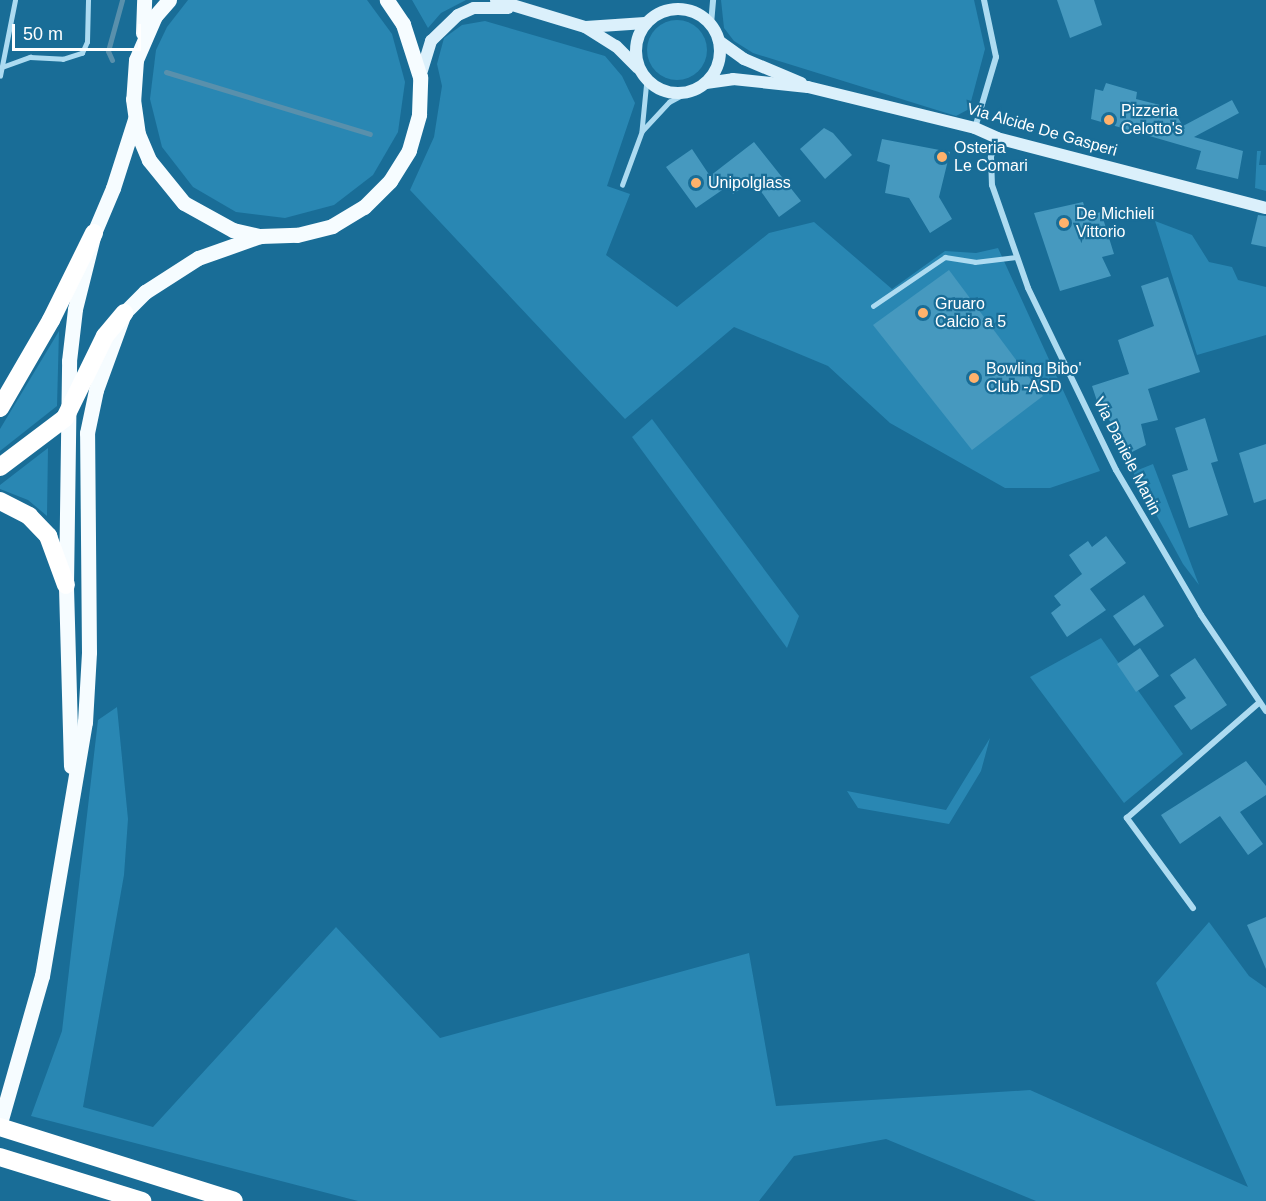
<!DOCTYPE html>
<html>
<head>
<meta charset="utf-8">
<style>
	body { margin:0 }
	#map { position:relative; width:1266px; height:1201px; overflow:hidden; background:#196d97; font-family:Arial,sans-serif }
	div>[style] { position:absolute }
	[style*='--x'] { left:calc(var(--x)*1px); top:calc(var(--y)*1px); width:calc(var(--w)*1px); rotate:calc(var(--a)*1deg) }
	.green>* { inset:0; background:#2987b3 }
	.round { border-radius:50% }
	.stream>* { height:5px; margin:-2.5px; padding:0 2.5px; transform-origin:2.5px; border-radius:2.5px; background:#5990ac }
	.building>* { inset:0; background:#4699bf }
	.lane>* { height:4.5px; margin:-2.25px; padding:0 2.25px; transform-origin:2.25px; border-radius:2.25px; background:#addbf1 }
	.street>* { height:6px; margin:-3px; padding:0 3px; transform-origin:3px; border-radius:3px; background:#addbf1 }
	.secondary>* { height:12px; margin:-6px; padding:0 6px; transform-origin:6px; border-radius:6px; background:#dbf0fb }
	.secondary>.ring { margin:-6px; padding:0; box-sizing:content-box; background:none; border:12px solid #dbf0fb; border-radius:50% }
	.primary>* { height:15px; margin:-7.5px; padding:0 7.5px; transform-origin:7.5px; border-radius:7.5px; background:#f6fcff }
	.highway>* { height:18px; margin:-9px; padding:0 9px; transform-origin:9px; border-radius:9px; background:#fff }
	.dots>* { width:16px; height:16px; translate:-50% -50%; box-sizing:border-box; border:3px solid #196d97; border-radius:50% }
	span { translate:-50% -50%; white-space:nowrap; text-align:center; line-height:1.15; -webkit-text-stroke:4.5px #196d97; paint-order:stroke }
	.poi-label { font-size:16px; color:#fff }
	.left { translate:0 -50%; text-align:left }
	.street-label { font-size:16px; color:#fff }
	.scale { position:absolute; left:12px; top:24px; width:129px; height:27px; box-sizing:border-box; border:3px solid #fff; border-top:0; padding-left:8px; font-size:18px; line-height:21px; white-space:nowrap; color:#fff; -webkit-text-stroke:4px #196d97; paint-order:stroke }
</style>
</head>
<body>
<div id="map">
	<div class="green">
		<i style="clip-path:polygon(188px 0,367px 0,392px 34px,405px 82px,398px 132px,373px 175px,334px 205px,285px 218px,236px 212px,193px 187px,162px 147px,150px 99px,156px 50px,167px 27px)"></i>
		<i style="clip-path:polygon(412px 0,466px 0,441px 13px,428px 28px)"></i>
		<i style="clip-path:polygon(721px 0,974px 0,985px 49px,969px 109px,956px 116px,753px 53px,734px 41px,724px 28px)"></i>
		<i class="round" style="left:647px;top:20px;width:60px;height:60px"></i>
		<i style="clip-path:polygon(485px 21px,605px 56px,622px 76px,635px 103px,607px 186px,630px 194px,606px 255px,677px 307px,769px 233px,814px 222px,892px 289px,945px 251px,976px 253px,998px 248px,1100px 471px,1050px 488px,1005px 488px,890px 423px,828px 366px,734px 327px,625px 419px,410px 190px,434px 137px,442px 86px,437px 64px,444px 38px,462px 25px)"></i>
		<i style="clip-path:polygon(1257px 151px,1261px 151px,1259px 165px,1266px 165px,1266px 191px,1255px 188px)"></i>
		<i style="clip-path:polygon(1155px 221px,1192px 235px,1209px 262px,1232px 267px,1238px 280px,1266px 287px,1266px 335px,1197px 355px)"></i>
		<i style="clip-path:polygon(59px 331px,57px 406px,0 451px,0 429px)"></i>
		<i style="clip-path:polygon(652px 419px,799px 616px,787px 648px,632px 437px)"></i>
		<i style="clip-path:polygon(48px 448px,47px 516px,28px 500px,0 489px,0 485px)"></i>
		<i style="clip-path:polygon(1153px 464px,1199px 585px,1183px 564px,1133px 472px)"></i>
		<i style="clip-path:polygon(1101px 638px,1183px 754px,1124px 803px,1030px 677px)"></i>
		<i style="clip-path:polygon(117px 707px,128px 819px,124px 875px,83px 1107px,153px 1127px,336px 927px,440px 1038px,749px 953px,776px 1106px,1030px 1090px,1248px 1187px,1156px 983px,1209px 922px,1249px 976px,1266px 988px,1266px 1201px,1036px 1201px,886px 1139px,794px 1156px,759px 1201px,358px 1201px,31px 1116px,62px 1031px,98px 720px)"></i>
		<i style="clip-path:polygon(990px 738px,981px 771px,949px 824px,858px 808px,847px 791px,946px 810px)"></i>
	</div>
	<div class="stream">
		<i style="--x:112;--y:60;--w:10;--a:-114"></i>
		<i style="--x:108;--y:51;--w:53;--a:-74.6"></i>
		<i style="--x:166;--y:72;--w:213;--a:16.9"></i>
	</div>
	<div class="building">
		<i style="clip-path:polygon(1057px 0,1094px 0,1102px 25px,1070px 38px)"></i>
		<i style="clip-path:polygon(1106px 83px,1137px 92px,1136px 99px,1172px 108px,1183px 126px,1232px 100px,1239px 113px,1194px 137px,1243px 151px,1238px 179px,1196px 169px,1201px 151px,1091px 119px,1095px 89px,1103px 91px)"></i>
		<i style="clip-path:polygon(824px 128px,833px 133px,852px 155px,825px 179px,800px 149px)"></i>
		<i style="clip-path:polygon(882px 139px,950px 152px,939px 197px,952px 219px,930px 233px,909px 198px,885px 193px,890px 165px,877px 161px)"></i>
		<i style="clip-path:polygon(754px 142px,801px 201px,779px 217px,760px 190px,757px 193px,749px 183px,733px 194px,728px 186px,696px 208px,666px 167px,692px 149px,710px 176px)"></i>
		<i style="clip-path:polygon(1083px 202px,1087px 216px,1101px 212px,1114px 254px,1102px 257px,1111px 276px,1060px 291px,1034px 213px)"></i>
		<i style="clip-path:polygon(1258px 215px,1266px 216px,1266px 247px,1251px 244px)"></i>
		<i style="clip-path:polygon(949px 270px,1043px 396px,972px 450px,873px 325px)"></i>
		<i style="clip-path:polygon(1168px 277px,1200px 372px,1148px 389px,1158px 420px,1141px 424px,1146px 445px,1132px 452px,1131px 446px,1123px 450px,1103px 406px,1099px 407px,1092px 386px,1129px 374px,1118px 340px,1154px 326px,1141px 286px)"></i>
		<i style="clip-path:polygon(1205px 418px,1218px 461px,1211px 463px,1228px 515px,1189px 528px,1172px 475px,1188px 470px,1175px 428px)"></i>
		<i style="clip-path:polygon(1266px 444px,1266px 499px,1254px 503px,1239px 453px)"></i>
		<i style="clip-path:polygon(1106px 536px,1126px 563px,1090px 589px,1106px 610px,1067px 637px,1051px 613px,1061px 605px,1054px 596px,1082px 574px,1069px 555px,1088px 541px,1092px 547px)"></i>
		<i style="clip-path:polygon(1144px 595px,1164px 626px,1134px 646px,1113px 616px)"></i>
		<i style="clip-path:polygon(1140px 648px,1159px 676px,1136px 692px,1117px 664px)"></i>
		<i style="clip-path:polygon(1195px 658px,1227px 705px,1191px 730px,1174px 706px,1186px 698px,1170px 675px)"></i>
		<i style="clip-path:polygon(1246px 761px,1266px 786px,1266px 795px,1240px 812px,1263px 844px,1248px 855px,1220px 816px,1180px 844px,1161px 815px)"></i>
		<i style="clip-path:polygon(1266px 917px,1266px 969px,1247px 925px)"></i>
	</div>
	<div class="lane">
		<i style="--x:2;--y:67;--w:30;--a:-20"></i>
		<i style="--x:30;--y:57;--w:33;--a:3"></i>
		<i style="--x:63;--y:59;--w:20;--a:-18"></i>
		<i style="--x:82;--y:53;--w:12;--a:-66"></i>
		<i style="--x:87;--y:42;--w:42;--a:-88.6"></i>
		<i style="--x:0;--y:76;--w:77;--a:-78.8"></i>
		<i style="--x:647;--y:80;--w:51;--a:95.6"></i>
		<i style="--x:642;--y:131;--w:40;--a:-47"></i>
		<i style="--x:669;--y:102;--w:19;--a:-28"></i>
		<i style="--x:622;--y:185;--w:58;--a:-69.7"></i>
		<i style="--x:873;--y:306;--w:87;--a:-34.2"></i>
		<i style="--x:945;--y:257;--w:30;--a:9"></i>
		<i style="--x:975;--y:262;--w:41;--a:-7"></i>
	</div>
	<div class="street">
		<i style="--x:711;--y:24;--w:24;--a:-85"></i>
		<i style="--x:975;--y:128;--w:74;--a:-73.5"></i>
		<i style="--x:996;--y:57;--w:58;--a:-101.9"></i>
		<i style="--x:997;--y:138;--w:20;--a:108"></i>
		<i style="--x:991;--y:157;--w:28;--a:88"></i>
		<i style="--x:992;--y:185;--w:109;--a:70.7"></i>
		<i style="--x:1028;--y:288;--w:202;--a:64.2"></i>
		<i style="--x:1116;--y:470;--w:168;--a:59.6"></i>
		<i style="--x:1201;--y:615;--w:116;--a:55.9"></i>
		<i style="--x:1193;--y:908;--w:112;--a:-126.3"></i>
		<i style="--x:1127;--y:818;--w:176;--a:-41.1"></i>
	</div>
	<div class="secondary">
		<i style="--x:496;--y:0;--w:93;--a:16.9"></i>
		<i style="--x:585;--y:27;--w:36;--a:32"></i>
		<i style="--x:616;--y:46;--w:31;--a:45"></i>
		<i class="ring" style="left:636px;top:9px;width:72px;height:72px"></i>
		<i style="--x:586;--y:27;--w:59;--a:-3.9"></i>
		<i style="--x:719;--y:41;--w:31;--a:36"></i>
		<i style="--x:744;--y:59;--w:62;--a:22.8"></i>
		<i style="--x:420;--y:77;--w:38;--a:-73"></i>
		<i style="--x:431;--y:41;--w:37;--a:-44"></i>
		<i style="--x:458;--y:15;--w:17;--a:-24"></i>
		<i style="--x:474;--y:8;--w:34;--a:0"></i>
		<i style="--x:706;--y:83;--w:27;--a:-8"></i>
		<i style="--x:733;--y:79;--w:75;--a:6.1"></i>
		<i style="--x:808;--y:87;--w:172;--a:13.8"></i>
		<i style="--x:975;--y:128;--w:24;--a:24"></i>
		<i style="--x:997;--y:138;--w:278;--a:14.6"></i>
	</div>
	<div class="primary">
		<i style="--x:169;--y:0;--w:21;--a:131"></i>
		<i style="--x:155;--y:16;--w:48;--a:113.4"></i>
		<i style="--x:136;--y:60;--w:39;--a:94"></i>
		<i style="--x:133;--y:99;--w:35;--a:82"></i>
		<i style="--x:138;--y:134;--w:28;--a:67"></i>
		<i style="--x:149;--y:160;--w:55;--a:50.9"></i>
		<i style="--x:184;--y:203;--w:56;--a:28.9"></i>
		<i style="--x:233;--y:230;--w:28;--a:13"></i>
		<i style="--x:260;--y:236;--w:37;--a:-2"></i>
		<i style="--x:297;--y:235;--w:36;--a:-14"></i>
		<i style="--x:332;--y:226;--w:37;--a:-31"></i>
		<i style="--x:364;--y:207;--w:37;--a:-45"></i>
		<i style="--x:390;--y:181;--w:36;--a:-58"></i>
		<i style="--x:409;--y:150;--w:37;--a:-74"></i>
		<i style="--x:419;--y:114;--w:37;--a:-88"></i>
		<i style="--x:420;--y:77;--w:56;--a:-107.8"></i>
		<i style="--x:403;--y:24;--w:29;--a:-124"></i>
		<i style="--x:143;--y:33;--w:33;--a:-88"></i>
		<i style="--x:71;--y:766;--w:181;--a:-91.6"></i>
		<i style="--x:66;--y:585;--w:224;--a:-89.2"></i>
		<i style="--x:69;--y:361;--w:52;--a:-83.4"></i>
		<i style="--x:75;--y:309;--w:78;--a:-76"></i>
		<i style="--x:94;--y:233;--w:49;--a:-67.1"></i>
		<i style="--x:113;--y:188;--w:72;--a:-72.3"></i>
		<i style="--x:0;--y:1123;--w:153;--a:-74.1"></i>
		<i style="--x:42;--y:976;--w:258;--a:-80.4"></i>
		<i style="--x:85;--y:722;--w:70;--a:-86.7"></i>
		<i style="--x:89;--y:652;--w:219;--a:-90.5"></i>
		<i style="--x:87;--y:433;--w:44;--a:-78.2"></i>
		<i style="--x:96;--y:390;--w:82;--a:-70"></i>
		<i style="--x:124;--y:313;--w:30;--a:-45"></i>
		<i style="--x:145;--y:292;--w:63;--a:-32.7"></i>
		<i style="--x:198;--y:258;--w:66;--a:-19.5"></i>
	</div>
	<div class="highway">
		<i style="--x:0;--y:408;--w:102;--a:-59.9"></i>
		<i style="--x:51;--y:320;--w:97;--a:-63.7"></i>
		<i style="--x:0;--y:467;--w:81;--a:-37"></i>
		<i style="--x:65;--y:418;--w:91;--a:-64"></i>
		<i style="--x:105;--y:336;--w:30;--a:-50"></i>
		<i style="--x:0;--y:501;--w:33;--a:27"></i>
		<i style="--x:29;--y:516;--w:28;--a:46"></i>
		<i style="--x:48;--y:536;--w:52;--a:69.8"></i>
		<i style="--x:0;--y:1127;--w:245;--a:17.5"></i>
		<i style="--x:0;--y:1157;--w:149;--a:17.2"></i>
	</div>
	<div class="dots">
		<i style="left:1109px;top:120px;background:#ffb26c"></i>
		<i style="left:942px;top:157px;background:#ffb26c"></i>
		<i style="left:696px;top:183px;background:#ffb26c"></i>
		<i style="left:1064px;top:223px;background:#ffb26c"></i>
		<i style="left:923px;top:313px;background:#ffb26c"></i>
		<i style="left:974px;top:378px;background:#ffb26c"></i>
	</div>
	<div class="poi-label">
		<span class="left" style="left:1121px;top:120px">Pizzeria<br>Celotto's</span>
		<span class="left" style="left:954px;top:157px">Osteria<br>Le Comari</span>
		<span class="left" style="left:708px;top:183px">Unipolglass</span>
		<span class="left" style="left:1076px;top:223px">De Michieli<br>Vittorio</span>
		<span class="left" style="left:935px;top:313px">Gruaro<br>Calcio a 5</span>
		<span class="left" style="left:986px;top:378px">Bowling Bibo'<br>Club -ASD</span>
	</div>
	<div class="street-label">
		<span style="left:1042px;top:130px;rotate:16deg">Via Alcide De Gasperi</span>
		<span style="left:1127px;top:456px;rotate:63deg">Via Daniele Manin</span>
	</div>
	<div class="scale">50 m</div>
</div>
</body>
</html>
